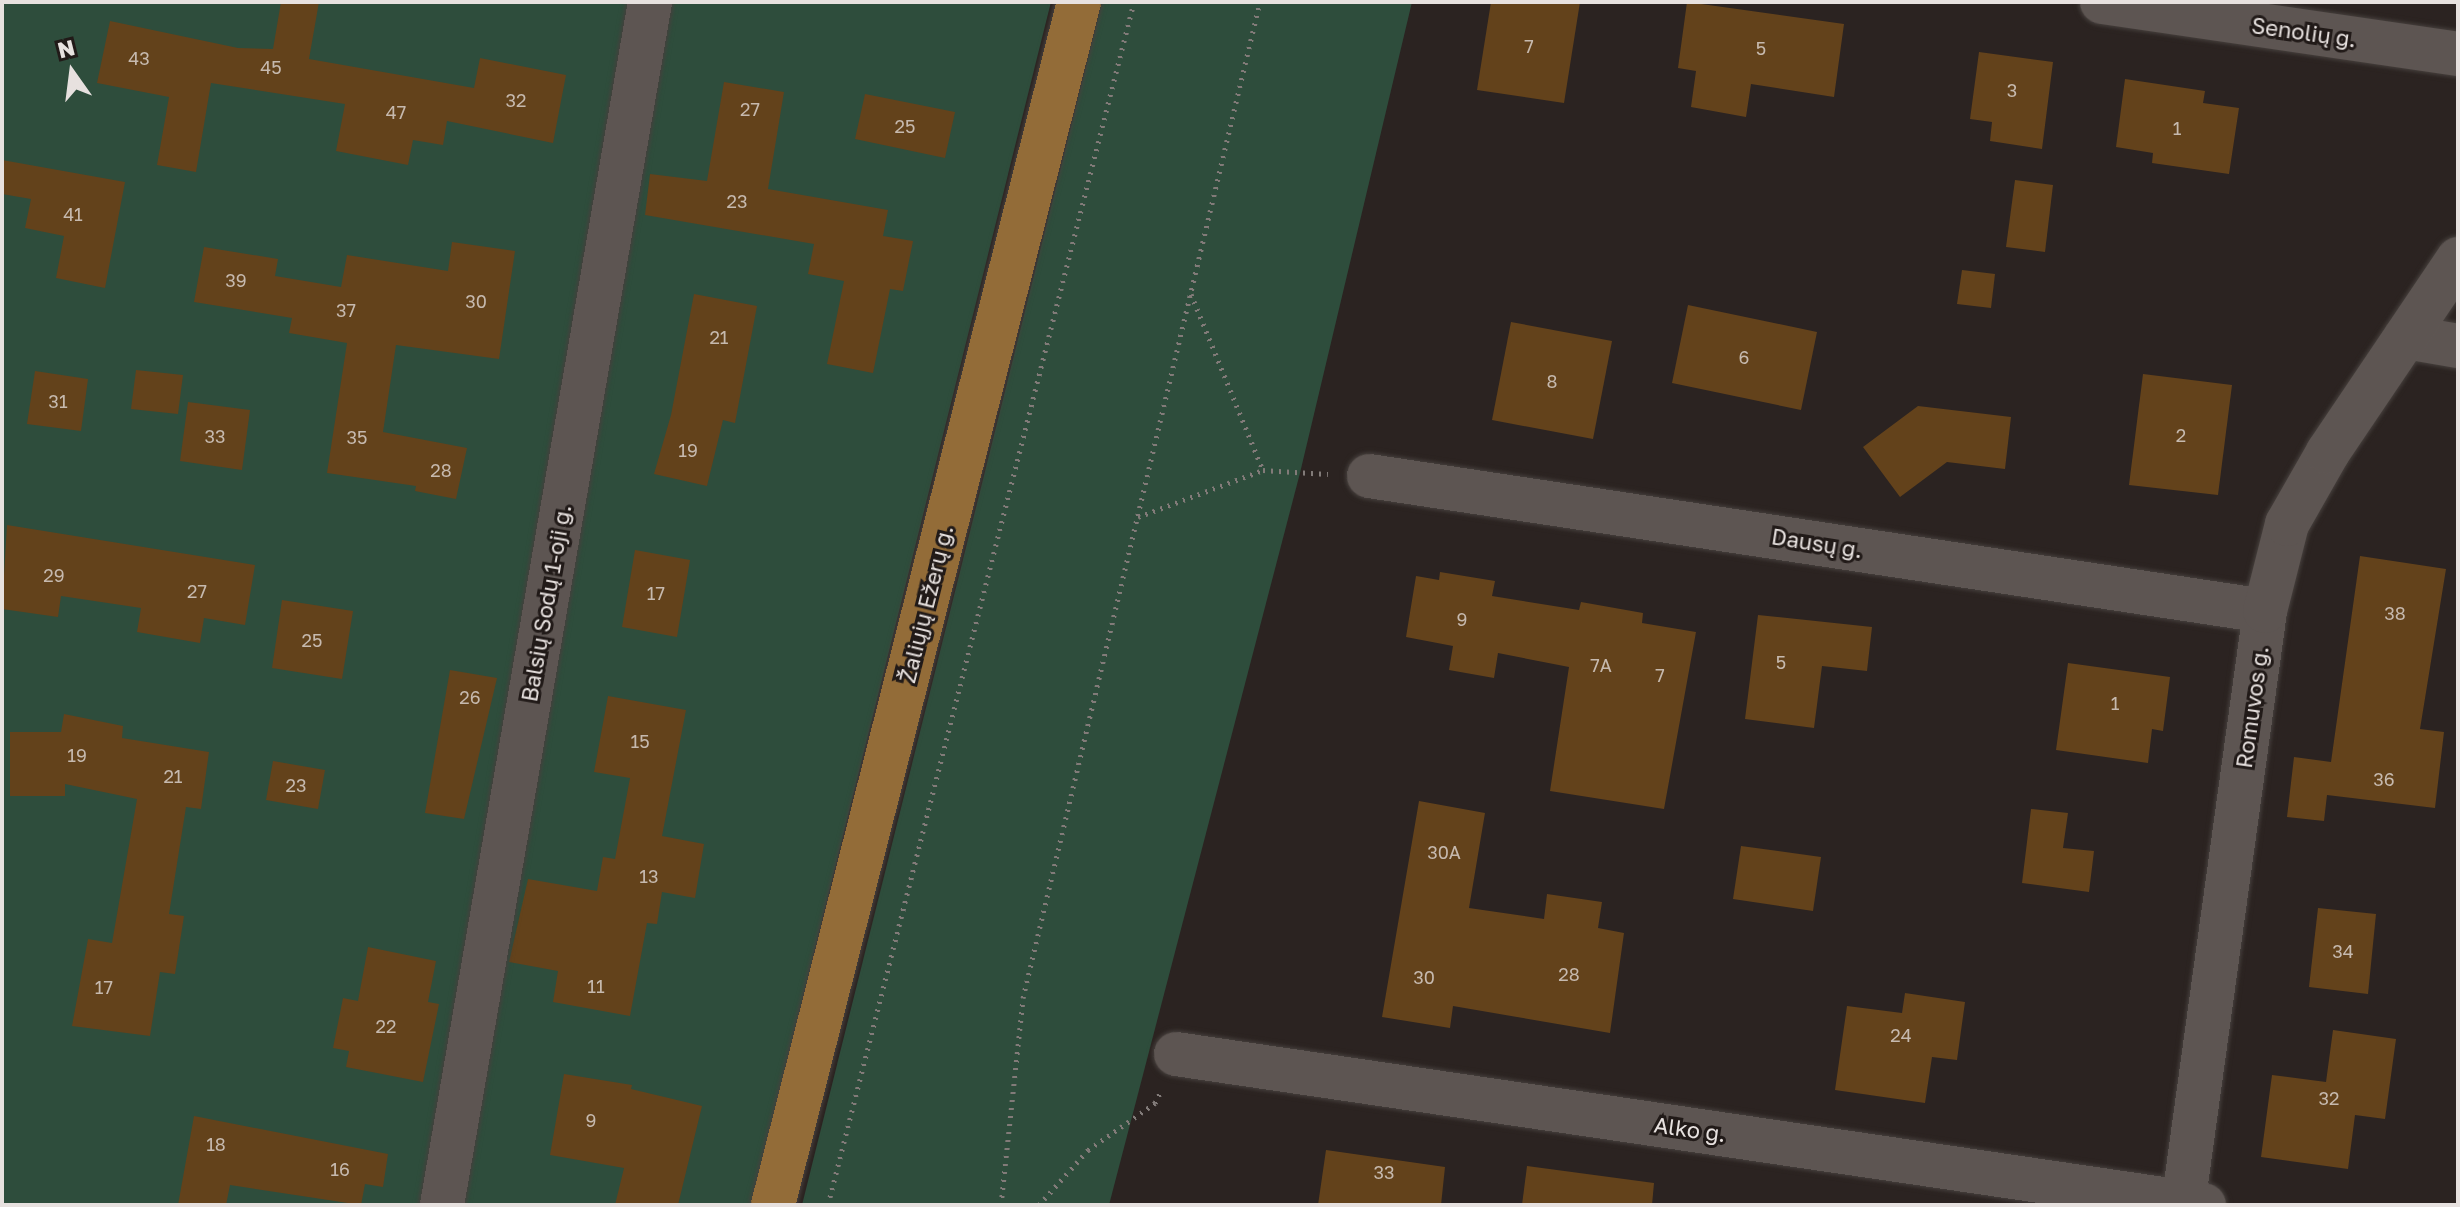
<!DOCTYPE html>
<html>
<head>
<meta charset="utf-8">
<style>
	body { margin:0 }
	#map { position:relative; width:2460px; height:1207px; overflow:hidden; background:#2b2321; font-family:"Golos Text",sans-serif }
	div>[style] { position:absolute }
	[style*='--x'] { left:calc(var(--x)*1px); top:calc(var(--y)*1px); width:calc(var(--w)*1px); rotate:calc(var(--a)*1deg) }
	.green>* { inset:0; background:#2e4d3c }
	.building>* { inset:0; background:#63421b }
	.path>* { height:5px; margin-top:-2.5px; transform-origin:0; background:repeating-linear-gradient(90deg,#827b79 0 2px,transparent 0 8px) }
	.roads { filter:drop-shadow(0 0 2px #46403d) drop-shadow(0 0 2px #46403d) }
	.minor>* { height:44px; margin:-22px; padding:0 22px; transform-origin:22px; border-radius:22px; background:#5d5552 }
	.major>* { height:44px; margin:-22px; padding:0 22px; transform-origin:22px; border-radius:22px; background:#936c38 }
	span { translate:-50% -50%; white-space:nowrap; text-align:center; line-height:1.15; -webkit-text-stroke:6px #211a18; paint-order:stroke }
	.number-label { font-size:18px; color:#c6b9ae }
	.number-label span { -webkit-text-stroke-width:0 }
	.street-label { font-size:22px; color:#e7e1df }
	.frame { position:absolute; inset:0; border:4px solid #e7e1df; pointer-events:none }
	.north { position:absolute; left:32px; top:32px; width:80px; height:80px; -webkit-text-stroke:6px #211a18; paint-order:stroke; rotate:346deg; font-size:22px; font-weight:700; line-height:32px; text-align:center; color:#e7e1df }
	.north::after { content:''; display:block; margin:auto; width:28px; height:36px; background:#e7e1df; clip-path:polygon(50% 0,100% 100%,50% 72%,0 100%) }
</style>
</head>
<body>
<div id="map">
	<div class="green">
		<i style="clip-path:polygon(2px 2px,1051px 2px,751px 1205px,2px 1205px)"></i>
		<i style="clip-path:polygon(1102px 2px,1412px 2px,1300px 473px,1109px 1205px,802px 1205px)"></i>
	</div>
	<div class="building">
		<i style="clip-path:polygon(281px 2px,319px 2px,309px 59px,474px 88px,480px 58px,566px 75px,553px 143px,447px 121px,443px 145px,413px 140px,408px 165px,336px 151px,345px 104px,211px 83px,196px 172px,157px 165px,169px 97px,97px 83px,110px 21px,238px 48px,273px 49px)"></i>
		<i style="clip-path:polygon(1491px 2px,1580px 2px,1564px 103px,1477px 90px)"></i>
		<i style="clip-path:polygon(1687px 2px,1844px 24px,1834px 97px,1751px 84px,1746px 117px,1691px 107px,1696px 71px,1678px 68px)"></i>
		<i style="clip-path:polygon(1979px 52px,2053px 62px,2042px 149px,1990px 141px,1992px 122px,1970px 119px)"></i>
		<i style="clip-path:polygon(2125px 79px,2205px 91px,2203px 103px,2239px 108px,2229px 174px,2152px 163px,2153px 153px,2116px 147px)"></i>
		<i style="clip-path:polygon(724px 82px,784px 92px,768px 189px,888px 210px,883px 236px,913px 241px,903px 291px,890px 289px,873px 373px,827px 364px,844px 281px,808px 274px,814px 244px,645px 215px,650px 174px,707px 181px)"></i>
		<i style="clip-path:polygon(865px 94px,955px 112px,945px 158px,855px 139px)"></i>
		<i style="clip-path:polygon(2px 160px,125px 182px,105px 288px,56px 278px,64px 236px,25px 228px,31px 199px,2px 194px)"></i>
		<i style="clip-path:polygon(2015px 180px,2053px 185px,2045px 252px,2006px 247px)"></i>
		<i style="clip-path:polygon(452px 242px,515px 251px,499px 359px,396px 345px,383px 432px,467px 448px,456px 499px,415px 491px,416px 486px,327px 473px,347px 343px,289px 333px,292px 318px,194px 302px,204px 247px,278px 259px,275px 276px,341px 287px,347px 255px,448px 271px)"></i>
		<i style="clip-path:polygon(1962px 270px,1995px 274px,1991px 308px,1957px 304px)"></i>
		<i style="clip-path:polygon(694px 294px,757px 306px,735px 423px,723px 420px,707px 486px,654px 474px,671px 415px)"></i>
		<i style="clip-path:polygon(1688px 305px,1817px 332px,1801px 410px,1672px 383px)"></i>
		<i style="clip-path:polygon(1511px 322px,1612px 341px,1593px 439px,1492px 420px)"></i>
		<i style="clip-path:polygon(136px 370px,183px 375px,178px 414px,131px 409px)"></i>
		<i style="clip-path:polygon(35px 371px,88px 379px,81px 431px,27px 424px)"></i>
		<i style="clip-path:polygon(2143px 374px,2232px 385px,2218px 495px,2129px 485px)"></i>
		<i style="clip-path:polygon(188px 402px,250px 410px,242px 470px,180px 461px)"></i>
		<i style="clip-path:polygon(1918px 406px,2011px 417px,2005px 469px,1947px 462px,1900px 497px,1863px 447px)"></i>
		<i style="clip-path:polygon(7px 525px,255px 565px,245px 625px,204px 618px,200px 643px,137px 632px,141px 608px,61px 596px,58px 617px,2px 609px)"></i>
		<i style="clip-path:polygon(635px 550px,690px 560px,677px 637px,622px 627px)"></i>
		<i style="clip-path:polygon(2360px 556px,2446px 569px,2420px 729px,2444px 732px,2435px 808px,2327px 795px,2324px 821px,2287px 817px,2294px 757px,2331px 762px)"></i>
		<i style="clip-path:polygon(1440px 572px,1495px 581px,1492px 596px,1579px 610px,1581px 602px,1643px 613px,1642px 623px,1696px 632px,1664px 809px,1550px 791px,1569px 667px,1498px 653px,1494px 678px,1449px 670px,1453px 646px,1406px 637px,1416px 576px,1439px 580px)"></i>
		<i style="clip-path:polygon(282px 600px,353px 611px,342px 679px,272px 668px)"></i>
		<i style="clip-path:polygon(1758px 615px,1872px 627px,1867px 671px,1822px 666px,1814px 728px,1745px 719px)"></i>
		<i style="clip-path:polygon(2068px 663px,2170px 677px,2163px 731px,2152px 729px,2148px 763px,2056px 750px)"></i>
		<i style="clip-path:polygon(450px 670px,497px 678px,464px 819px,425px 813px)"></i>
		<i style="clip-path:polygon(608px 696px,686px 710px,662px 836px,704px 844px,695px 898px,662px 892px,657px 924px,647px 923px,630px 1016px,553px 1002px,558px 971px,509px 962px,528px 879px,597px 891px,603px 857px,615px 859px,630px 778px,594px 772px)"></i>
		<i style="clip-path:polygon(64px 714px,123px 726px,122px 738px,209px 752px,201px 809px,186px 807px,169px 914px,184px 916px,175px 974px,160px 972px,150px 1036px,72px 1026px,88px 939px,112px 943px,137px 799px,65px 784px,65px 796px,10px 796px,10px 732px,61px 732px)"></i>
		<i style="clip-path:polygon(273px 761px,325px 770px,318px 809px,266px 800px)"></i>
		<i style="clip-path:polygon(1419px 801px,1485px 813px,1469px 908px,1544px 919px,1547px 894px,1602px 902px,1598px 928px,1624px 933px,1610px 1033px,1453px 1006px,1450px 1028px,1382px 1017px)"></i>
		<i style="clip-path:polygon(2031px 809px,2068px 813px,2063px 848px,2094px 851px,2089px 892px,2022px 883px)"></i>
		<i style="clip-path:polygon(1741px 846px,1821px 857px,1813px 911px,1733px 899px)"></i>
		<i style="clip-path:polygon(2318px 908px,2376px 914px,2368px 994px,2309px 987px)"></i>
		<i style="clip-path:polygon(368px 947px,436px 961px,428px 1002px,439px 1004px,423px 1082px,346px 1067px,349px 1051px,333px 1048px,343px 998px,358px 1001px)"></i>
		<i style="clip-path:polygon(1905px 993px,1965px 1002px,1957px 1060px,1932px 1057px,1925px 1103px,1835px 1090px,1847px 1006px,1902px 1013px)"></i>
		<i style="clip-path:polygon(2333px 1030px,2396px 1039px,2385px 1119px,2355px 1115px,2348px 1169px,2261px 1157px,2272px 1075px,2326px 1082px)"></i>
		<i style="clip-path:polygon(564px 1074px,632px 1085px,631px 1089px,702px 1106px,678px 1205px,615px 1205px,624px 1168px,550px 1155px)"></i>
		<i style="clip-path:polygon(194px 1116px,388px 1154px,383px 1187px,365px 1184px,361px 1205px,230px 1185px,226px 1205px,178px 1205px)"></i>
		<i style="clip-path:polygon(1326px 1150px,1445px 1167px,1441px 1205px,1318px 1205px)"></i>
		<i style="clip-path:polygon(1527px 1166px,1654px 1183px,1652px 1205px,1522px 1205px)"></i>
	</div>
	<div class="path">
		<i style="--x:1191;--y:294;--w:190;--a:67.8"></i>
		<i style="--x:1138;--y:517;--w:134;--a:-20.6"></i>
		<i style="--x:1263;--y:470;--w:65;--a:3.5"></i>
		<i style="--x:828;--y:1205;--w:1241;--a:-75.73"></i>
		<i style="--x:1001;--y:1205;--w:208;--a:-83.9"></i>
		<i style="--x:1023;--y:998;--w:1024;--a:-76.62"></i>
		<i style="--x:1039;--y:1205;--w:74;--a:-48.3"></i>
		<i style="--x:1088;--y:1150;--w:82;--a:-35"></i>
		<i style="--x:1155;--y:1103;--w:11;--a:-63"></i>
	</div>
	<div class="roads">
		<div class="minor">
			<i style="--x:2102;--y:2;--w:360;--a:8.3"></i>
			<i style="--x:2406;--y:337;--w:53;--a:9.8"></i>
			<i style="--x:1369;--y:476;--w:906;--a:8.57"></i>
			<i style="--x:1176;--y:1054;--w:1039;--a:8.36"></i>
			<i style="--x:442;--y:1205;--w:1221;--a:-80.19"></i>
			<i style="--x:2183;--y:1205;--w:600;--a:-82.14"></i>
			<i style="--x:2265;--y:611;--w:90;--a:-75.8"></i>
			<i style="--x:2287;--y:524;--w:83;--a:-60.3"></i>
			<i style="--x:2328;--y:452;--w:233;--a:-56"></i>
		</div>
		<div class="major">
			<i style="--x:773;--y:1205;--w:1241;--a:-75.73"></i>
		</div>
	</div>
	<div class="number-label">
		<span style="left:1529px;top:46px">7</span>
		<span style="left:1761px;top:48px">5</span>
		<span style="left:139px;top:58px">43</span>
		<span style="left:271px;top:67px">45</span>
		<span style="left:2012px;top:90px">3</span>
		<span style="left:516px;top:100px">32</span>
		<span style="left:750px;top:109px">27</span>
		<span style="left:396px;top:112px">47</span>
		<span style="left:905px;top:126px">25</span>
		<span style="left:2177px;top:128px">1</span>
		<span style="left:737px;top:201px">23</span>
		<span style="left:73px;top:214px">41</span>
		<span style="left:236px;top:280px">39</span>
		<span style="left:476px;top:301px">30</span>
		<span style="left:346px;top:310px">37</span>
		<span style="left:719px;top:337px">21</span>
		<span style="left:1744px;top:357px">6</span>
		<span style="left:1552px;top:381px">8</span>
		<span style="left:58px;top:401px">31</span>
		<span style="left:2181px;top:435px">2</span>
		<span style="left:215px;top:436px">33</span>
		<span style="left:357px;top:437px">35</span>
		<span style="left:688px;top:450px">19</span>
		<span style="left:441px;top:470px">28</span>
		<span style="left:54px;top:575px">29</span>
		<span style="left:197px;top:591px">27</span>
		<span style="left:656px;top:593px">17</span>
		<span style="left:2395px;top:613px">38</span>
		<span style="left:1462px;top:619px">9</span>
		<span style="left:312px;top:640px">25</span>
		<span style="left:1781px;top:662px">5</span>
		<span style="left:1601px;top:665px">7A</span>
		<span style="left:1660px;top:675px">7</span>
		<span style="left:470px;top:697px">26</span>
		<span style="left:2115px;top:703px">1</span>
		<span style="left:640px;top:741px">15</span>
		<span style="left:77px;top:755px">19</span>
		<span style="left:173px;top:776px">21</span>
		<span style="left:2384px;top:779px">36</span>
		<span style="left:296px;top:785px">23</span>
		<span style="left:1444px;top:852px">30A</span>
		<span style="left:649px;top:876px">13</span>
		<span style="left:2343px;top:951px">34</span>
		<span style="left:1569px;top:974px">28</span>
		<span style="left:1424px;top:977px">30</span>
		<span style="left:596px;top:986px">11</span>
		<span style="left:104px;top:987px">17</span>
		<span style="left:386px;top:1026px">22</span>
		<span style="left:1901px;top:1035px">24</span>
		<span style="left:2329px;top:1098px">32</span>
		<span style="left:591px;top:1120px">9</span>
		<span style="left:216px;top:1144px">18</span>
		<span style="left:340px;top:1169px">16</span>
		<span style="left:1384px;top:1172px">33</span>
	</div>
	<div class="street-label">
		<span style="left:2304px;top:32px;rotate:8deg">Senolių g.</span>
		<span style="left:1817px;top:543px;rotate:9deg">Dausų g.</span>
		<span style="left:546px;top:603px;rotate:-80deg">Balsių Sodų 1-oji g.</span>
		<span style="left:926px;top:604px;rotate:-76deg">Žaliųjų Ežerų g.</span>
		<span style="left:2252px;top:707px;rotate:-82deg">Romuvos g.</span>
		<span style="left:1690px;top:1129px;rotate:8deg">Alko g.</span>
	</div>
	<div class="frame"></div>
	<div class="north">N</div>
</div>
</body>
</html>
